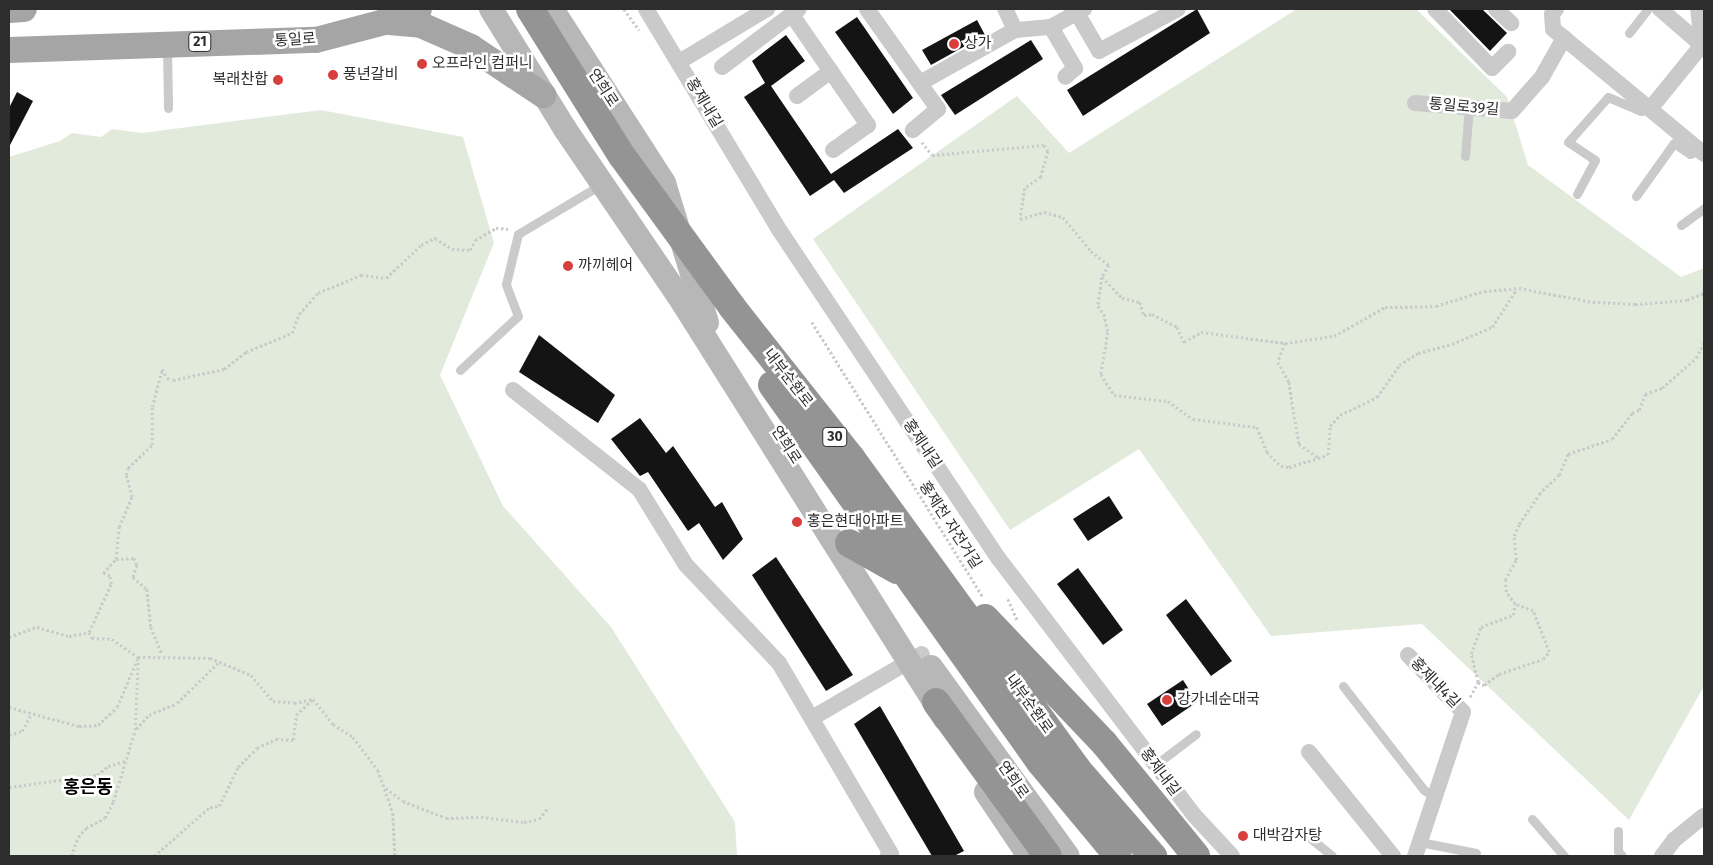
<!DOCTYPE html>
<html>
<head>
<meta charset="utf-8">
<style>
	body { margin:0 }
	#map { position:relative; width:1713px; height:865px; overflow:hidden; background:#fff; font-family:"Fira Sans","Noto Sans KR",sans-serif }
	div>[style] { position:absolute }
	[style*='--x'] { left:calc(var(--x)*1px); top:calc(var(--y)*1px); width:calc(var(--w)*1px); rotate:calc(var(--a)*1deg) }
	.green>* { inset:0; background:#e2eadc }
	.building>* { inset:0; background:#141414 }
	.path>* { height:2.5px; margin-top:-1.25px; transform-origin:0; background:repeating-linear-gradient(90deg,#cacaca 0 2.5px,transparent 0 5px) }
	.lane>* { height:9px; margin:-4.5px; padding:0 4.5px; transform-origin:4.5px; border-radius:4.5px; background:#cacaca }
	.street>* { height:16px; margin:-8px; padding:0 8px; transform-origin:8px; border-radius:8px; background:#cacaca }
	.secondary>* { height:24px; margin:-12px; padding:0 12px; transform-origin:12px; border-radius:12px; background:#b7b7b7 }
	.primary>* { height:26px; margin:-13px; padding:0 13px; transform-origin:13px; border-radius:13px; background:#a5a5a5 }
	.highway>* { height:28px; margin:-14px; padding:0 14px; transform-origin:14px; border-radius:14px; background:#949494 }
	.dots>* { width:14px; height:14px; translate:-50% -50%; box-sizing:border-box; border:2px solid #fff; border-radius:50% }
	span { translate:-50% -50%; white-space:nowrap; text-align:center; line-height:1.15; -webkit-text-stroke:5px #fff; paint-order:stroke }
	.shield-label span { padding:1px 4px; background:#fff; border:1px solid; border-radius:4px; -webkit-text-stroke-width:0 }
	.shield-label { font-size:14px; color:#2d2d2d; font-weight:700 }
	.street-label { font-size:15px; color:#2d2d2d }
	.poi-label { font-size:15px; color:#2d2d2d }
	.left { translate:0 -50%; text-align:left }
	.right { translate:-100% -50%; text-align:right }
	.quarter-label { font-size:18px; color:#000; font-weight:700 }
	.frame { position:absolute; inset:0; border:10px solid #2d2d2d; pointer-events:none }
</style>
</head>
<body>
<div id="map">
	<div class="green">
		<i style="clip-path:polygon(1297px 9px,1416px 9px,1507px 97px,1528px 165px,1681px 277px,1704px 268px,1704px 686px,1629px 820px,1422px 624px,1271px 636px,1139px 449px,1010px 530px,813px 239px,1017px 96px,1069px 153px)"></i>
		<i style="clip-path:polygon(321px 110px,463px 137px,494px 243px,440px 375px,503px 506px,611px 627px,735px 822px,737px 856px,9px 856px,9px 157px,60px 141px,72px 133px,101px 137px,112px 129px,142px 133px)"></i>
	</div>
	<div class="building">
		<i style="clip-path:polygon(1197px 9px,1210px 33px,1083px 116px,1067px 90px)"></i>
		<i style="clip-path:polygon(1449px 9px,1482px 9px,1507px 33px,1490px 51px)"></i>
		<i style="clip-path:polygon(857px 17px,913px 98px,893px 114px,835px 32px)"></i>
		<i style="clip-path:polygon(977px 20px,985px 35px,931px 65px,922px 50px)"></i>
		<i style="clip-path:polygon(786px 35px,805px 61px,771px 86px,831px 174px,898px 129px,913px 148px,844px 193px,834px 180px,810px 196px,744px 97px,765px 83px,752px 61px)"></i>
		<i style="clip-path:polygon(1031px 40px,1043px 59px,955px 115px,941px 95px)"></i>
		<i style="clip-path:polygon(17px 92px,33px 101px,9px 147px,9px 108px)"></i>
		<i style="clip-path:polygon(539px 335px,615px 395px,598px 423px,519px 372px)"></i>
		<i style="clip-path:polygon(640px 418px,666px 453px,673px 446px,715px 507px,722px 502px,743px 539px,723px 560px,699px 523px,688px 531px,648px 472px,640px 476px,611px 439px)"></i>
		<i style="clip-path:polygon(1109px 496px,1123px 518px,1088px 541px,1073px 519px)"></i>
		<i style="clip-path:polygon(776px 557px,853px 675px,826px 691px,752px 575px)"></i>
		<i style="clip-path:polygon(1078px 568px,1123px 630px,1103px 645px,1057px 584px)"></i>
		<i style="clip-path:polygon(1186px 599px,1232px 661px,1211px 676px,1166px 615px)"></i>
		<i style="clip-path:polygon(1183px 680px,1197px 702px,1162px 726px,1147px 704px)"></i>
		<i style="clip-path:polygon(880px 706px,964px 851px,954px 856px,932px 856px,854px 724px)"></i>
	</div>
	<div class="path">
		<i style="--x:624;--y:9;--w:26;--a:54"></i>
		<i style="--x:922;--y:142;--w:16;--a:52"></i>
		<i style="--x:932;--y:155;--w:112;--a:-5.1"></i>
		<i style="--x:1044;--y:145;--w:7;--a:56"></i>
		<i style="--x:1048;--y:151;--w:27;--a:105"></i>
		<i style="--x:1041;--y:177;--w:19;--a:145"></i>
		<i style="--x:1025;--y:188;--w:31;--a:99"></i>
		<i style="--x:1020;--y:219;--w:25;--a:-16"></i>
		<i style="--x:1044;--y:212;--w:20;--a:15"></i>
		<i style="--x:1063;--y:217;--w:44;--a:50.5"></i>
		<i style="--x:1091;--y:251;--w:23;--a:38"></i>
		<i style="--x:1109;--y:265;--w:14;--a:120"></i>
		<i style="--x:1102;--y:277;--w:29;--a:46"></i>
		<i style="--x:1122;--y:298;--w:18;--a:13"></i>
		<i style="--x:1140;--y:302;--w:14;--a:73"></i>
		<i style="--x:1144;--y:315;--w:8;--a:-7"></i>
		<i style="--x:1152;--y:314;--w:28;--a:27"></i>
		<i style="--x:1177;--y:327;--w:17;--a:65"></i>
		<i style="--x:1184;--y:342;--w:20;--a:-30"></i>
		<i style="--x:1201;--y:332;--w:85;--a:7.5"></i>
		<i style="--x:1285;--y:343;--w:49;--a:-8.1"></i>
		<i style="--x:1334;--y:336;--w:59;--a:-29.6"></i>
		<i style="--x:1385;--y:307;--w:51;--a:-1.1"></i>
		<i style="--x:1436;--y:306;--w:50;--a:-17.4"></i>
		<i style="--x:1484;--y:291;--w:35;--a:-5"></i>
		<i style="--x:1519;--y:288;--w:75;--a:10.7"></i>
		<i style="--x:1593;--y:302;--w:42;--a:2.7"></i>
		<i style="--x:1635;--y:304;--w:52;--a:-4.4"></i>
		<i style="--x:1687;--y:300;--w:18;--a:-22"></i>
		<i style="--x:1102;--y:277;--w:29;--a:98"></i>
		<i style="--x:1098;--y:306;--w:10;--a:53"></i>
		<i style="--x:1104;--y:314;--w:18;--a:77"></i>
		<i style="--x:1108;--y:332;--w:43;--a:99.5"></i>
		<i style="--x:1101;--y:374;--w:25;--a:58"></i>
		<i style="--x:1114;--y:395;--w:54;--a:6.3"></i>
		<i style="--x:1168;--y:401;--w:31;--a:36"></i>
		<i style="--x:1193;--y:419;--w:64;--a:7.1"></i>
		<i style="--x:1257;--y:427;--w:27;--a:68"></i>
		<i style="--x:1267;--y:452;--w:20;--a:45"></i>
		<i style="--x:1281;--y:466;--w:8;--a:7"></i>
		<i style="--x:1289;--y:467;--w:41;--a:-17.1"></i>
		<i style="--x:1328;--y:455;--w:29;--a:-86"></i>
		<i style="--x:1330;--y:426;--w:15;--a:-48"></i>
		<i style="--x:1340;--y:415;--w:41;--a:-25.9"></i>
		<i style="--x:1377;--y:397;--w:39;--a:-55"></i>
		<i style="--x:1399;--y:365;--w:22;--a:-32"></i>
		<i style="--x:1418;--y:353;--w:35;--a:-15"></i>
		<i style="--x:1452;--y:344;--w:43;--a:-23"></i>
		<i style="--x:1492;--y:327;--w:45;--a:-56.7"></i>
		<i style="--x:812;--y:322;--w:324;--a:58.1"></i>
		<i style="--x:1285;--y:343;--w:20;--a:110"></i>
		<i style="--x:1278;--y:362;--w:23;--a:61"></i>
		<i style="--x:1289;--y:382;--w:63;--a:80.8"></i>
		<i style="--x:1299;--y:444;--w:24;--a:35"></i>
		<i style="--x:116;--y:559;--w:32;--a:-85"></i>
		<i style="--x:119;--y:527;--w:33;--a:-67"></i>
		<i style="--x:132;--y:497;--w:23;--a:-105"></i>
		<i style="--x:126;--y:475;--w:7;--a:-74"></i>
		<i style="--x:128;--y:468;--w:33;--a:-44"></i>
		<i style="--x:152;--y:445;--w:38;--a:-90"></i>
		<i style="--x:152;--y:407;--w:39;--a:-75"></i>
		<i style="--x:162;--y:369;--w:10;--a:61"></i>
		<i style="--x:167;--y:378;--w:6;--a:18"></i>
		<i style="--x:173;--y:380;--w:52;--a:-12.2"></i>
		<i style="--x:224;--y:369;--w:28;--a:-38"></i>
		<i style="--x:246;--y:352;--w:50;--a:-22.4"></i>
		<i style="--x:292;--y:333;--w:20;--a:-70"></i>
		<i style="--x:299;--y:314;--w:28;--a:-48"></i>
		<i style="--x:318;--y:293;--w:47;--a:-22.7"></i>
		<i style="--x:361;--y:275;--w:25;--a:7"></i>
		<i style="--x:386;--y:278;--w:48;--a:-43.3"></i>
		<i style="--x:421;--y:245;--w:16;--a:-27"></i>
		<i style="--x:435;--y:238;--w:20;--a:33"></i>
		<i style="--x:452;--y:249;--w:18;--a:3"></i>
		<i style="--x:470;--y:250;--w:11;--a:-63"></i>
		<i style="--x:475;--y:240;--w:24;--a:-30"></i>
		<i style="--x:496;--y:228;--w:12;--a:5"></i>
		<i style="--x:1008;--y:599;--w:24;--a:66"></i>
		<i style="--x:89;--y:632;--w:7;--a:63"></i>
		<i style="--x:92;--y:638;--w:20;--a:3"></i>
		<i style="--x:112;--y:639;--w:32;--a:35"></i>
		<i style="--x:138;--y:657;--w:72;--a:0.8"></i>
		<i style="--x:210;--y:658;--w:44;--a:22.5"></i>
		<i style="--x:251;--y:675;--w:34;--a:50"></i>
		<i style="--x:273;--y:701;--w:21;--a:5"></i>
		<i style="--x:294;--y:703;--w:19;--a:-12"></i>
		<i style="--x:89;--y:632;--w:53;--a:-65.4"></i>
		<i style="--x:111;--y:584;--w:8;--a:-97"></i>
		<i style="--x:110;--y:576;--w:8;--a:-157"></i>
		<i style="--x:103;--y:573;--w:19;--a:-47"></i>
		<i style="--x:116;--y:559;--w:18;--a:-3"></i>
		<i style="--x:134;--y:558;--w:8;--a:67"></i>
		<i style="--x:137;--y:565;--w:13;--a:108"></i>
		<i style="--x:133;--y:577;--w:18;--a:41"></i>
		<i style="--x:147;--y:589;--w:38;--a:84"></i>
		<i style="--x:151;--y:627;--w:29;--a:68"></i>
		<i style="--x:9;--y:637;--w:30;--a:-20"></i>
		<i style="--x:37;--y:627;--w:33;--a:16"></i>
		<i style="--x:69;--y:636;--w:20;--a:-11"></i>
		<i style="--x:1478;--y:682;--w:7;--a:27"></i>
		<i style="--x:1484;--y:685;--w:19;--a:-36"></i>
		<i style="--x:1499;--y:674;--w:46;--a:-18.8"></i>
		<i style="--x:1543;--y:659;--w:9;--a:-49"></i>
		<i style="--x:1549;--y:652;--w:44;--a:-111.3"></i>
		<i style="--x:1533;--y:611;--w:19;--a:-159"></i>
		<i style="--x:1515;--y:604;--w:15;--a:-127"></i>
		<i style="--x:1506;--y:592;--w:12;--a:-95"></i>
		<i style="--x:1505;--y:580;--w:23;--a:-61"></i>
		<i style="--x:1516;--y:560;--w:24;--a:-95"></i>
		<i style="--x:1514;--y:536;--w:13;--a:-67"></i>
		<i style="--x:1519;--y:524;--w:36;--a:-56"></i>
		<i style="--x:1539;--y:494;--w:28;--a:-44"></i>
		<i style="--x:1559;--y:475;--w:23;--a:-67"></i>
		<i style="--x:1568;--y:454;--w:46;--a:-18.8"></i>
		<i style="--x:1612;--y:439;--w:33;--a:-52"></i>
		<i style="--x:1632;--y:413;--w:8;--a:-23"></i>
		<i style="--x:1639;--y:410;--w:17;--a:-69"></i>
		<i style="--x:1645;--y:394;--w:18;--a:-19"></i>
		<i style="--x:1662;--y:388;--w:45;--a:-41.4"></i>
		<i style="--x:1696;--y:358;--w:18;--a:-63"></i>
		<i style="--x:1470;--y:697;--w:17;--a:-62"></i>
		<i style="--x:1478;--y:682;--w:29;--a:-104"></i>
		<i style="--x:1471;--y:654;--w:29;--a:-70"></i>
		<i style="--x:1481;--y:627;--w:34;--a:-21"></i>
		<i style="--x:1513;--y:615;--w:11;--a:-80"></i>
		<i style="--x:313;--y:699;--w:32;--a:51"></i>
		<i style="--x:333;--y:724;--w:24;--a:33"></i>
		<i style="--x:353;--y:737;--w:41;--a:52.9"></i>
		<i style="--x:378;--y:770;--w:46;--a:70.8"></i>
		<i style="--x:393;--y:813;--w:43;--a:87.3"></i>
		<i style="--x:9;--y:707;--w:73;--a:15.2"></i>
		<i style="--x:79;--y:726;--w:19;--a:-3"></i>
		<i style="--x:98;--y:725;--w:26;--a:-43"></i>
		<i style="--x:117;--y:707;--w:51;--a:-66.9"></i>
		<i style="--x:136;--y:729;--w:19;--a:-47"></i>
		<i style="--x:149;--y:715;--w:30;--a:-23"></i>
		<i style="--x:177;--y:703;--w:57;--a:-44.3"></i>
		<i style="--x:9;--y:735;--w:14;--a:-17"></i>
		<i style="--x:22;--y:731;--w:18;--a:-61"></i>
		<i style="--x:9;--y:787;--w:89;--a:-7.8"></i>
		<i style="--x:97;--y:775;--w:14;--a:-39"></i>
		<i style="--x:108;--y:766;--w:19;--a:-16"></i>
		<i style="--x:386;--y:788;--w:21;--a:37"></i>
		<i style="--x:403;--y:801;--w:46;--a:21.6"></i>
		<i style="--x:446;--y:818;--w:35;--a:-2"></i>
		<i style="--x:481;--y:817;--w:43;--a:6.6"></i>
		<i style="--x:524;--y:822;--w:15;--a:-11"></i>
		<i style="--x:539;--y:819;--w:13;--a:-51"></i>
		<i style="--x:71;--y:856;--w:20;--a:-70"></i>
		<i style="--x:78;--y:837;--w:12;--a:-48"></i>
		<i style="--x:86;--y:828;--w:21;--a:-28"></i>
		<i style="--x:105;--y:818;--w:18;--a:-63"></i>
		<i style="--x:113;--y:802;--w:75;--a:-73"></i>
		<i style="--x:135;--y:730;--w:73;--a:-87.6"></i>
		<i style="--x:154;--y:856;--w:74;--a:-41.2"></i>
		<i style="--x:210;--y:807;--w:9;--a:-6"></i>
		<i style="--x:219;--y:806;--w:43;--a:-64"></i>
		<i style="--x:238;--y:767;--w:27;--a:-45"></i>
		<i style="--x:257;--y:748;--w:21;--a:-25"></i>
		<i style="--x:276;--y:739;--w:17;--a:3"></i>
		<i style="--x:293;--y:740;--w:25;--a:-83"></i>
		<i style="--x:296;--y:715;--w:22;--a:-43"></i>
	</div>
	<div class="lane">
		<i style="--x:1629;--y:33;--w:31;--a:-52"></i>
		<i style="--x:167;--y:48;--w:60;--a:89"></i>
		<i style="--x:1465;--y:156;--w:49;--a:-85.3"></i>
		<i style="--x:1577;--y:194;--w:38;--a:-62"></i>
		<i style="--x:1595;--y:160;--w:32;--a:-146"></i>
		<i style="--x:1568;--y:142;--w:60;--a:-48.4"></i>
		<i style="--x:1608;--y:97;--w:36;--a:23"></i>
		<i style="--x:1641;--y:111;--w:7;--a:-16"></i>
		<i style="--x:1636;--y:196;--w:65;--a:-54.4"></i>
		<i style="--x:1674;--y:143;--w:19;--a:35"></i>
		<i style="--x:1690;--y:154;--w:11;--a:-22"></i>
		<i style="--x:1681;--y:225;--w:29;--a:-36"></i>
		<i style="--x:460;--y:370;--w:79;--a:-43"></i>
		<i style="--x:518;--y:316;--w:34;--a:-111"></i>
		<i style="--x:506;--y:284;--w:51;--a:-76.5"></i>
		<i style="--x:518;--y:234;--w:98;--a:-30.8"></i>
		<i style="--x:1343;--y:686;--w:132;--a:52.1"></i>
		<i style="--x:1424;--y:790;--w:13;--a:32"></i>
		<i style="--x:1155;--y:765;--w:51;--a:-37.1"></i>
		<i style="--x:1532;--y:819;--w:49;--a:49.1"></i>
		<i style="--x:1618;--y:831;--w:20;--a:90"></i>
		<i style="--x:1618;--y:851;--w:6;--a:51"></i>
		<i style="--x:1310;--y:838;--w:28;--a:39"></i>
		<i style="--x:1420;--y:842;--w:57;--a:11.1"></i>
	</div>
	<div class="street">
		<i style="--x:646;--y:9;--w:259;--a:58.9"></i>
		<i style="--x:780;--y:231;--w:394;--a:56.3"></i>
		<i style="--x:999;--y:559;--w:320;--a:52.7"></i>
		<i style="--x:1193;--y:814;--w:57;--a:47.1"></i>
		<i style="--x:867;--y:9;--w:123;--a:54.6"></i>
		<i style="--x:938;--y:109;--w:33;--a:140"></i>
		<i style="--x:1435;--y:9;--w:82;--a:46"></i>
		<i style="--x:1492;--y:68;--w:23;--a:-45"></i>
		<i style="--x:1496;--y:9;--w:21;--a:43"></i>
		<i style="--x:1556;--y:9;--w:6;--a:129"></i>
		<i style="--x:1552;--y:14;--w:15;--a:86"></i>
		<i style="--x:1553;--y:29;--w:196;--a:39.6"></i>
		<i style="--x:1660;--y:9;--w:58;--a:40.8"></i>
		<i style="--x:1077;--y:13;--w:44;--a:59.9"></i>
		<i style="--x:1099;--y:51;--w:89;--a:-28"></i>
		<i style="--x:792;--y:15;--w:134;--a:55.4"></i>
		<i style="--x:868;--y:125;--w:43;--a:144.5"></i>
		<i style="--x:1051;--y:27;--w:38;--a:-29"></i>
		<i style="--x:1015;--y:30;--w:36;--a:-5"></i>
		<i style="--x:1051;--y:27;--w:48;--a:59.7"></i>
		<i style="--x:1075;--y:68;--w:13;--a:138"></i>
		<i style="--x:679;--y:62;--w:103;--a:-31.1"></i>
		<i style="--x:722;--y:67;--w:96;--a:-37"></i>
		<i style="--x:920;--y:83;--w:109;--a:-29.2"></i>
		<i style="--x:1015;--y:30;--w:23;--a:-115"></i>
		<i style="--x:797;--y:96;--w:42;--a:-36.3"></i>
		<i style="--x:1415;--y:103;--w:97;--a:4.7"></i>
		<i style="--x:1512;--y:111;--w:45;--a:-48.6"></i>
		<i style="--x:1542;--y:77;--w:45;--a:-60.6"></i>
		<i style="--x:1650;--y:109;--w:82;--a:-50.9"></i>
		<i style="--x:1702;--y:45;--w:36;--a:-96"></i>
		<i style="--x:513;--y:390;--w:160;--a:38.2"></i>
		<i style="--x:639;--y:489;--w:89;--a:58.3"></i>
		<i style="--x:686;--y:565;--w:135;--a:46.5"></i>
		<i style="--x:779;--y:663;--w:221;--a:59.6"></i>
		<i style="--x:891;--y:854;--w:4;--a:146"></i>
		<i style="--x:1408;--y:655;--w:79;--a:46"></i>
		<i style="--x:1463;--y:712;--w:152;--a:108.4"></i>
		<i style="--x:812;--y:718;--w:127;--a:-30.2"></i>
		<i style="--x:1309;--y:752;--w:134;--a:51.1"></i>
		<i style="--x:1662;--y:856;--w:20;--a:-53"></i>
		<i style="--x:1674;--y:840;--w:38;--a:-39"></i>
	</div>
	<div class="secondary">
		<i style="--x:491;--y:9;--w:141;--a:58.3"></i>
		<i style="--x:565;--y:129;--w:201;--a:55.8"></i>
		<i style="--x:678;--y:295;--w:501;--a:57.8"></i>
		<i style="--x:552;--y:9;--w:207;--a:57.2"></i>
		<i style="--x:664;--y:183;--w:146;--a:72.9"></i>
		<i style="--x:931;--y:667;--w:233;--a:54.1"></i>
		<i style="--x:986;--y:792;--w:77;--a:56.1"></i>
	</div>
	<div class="primary">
		<i style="--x:9;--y:10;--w:15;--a:-4"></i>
		<i style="--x:389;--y:22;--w:32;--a:5"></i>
		<i style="--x:421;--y:25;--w:55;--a:23.7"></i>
		<i style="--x:471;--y:47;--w:87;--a:33.7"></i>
		<i style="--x:9;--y:50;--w:307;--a:-1.9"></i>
		<i style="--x:316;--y:40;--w:74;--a:-14.8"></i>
		<i style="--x:388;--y:21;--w:33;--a:-21"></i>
	</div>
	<div class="highway">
		<i style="--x:530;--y:9;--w:173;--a:58"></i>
		<i style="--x:622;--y:156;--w:187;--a:53.9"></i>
		<i style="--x:732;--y:307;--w:194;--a:51.7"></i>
		<i style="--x:852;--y:459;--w:383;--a:54"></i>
		<i style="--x:1077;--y:769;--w:116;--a:48.9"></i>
		<i style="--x:772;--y:385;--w:463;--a:54.6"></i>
		<i style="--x:1040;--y:762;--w:122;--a:50.3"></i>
		<i style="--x:849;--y:543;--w:55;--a:29.4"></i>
		<i style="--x:985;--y:618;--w:173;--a:46.4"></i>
		<i style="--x:1104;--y:743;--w:146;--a:50.8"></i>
		<i style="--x:936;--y:702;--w:190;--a:54"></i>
	</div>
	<div class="dots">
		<i style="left:954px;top:44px;background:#d83e3b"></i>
		<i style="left:422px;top:64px;background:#d83e3b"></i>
		<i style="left:333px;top:75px;background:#d83e3b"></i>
		<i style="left:278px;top:80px;background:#d83e3b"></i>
		<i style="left:568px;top:266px;background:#d83e3b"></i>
		<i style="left:797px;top:522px;background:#d83e3b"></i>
		<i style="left:1167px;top:700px;background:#d83e3b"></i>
		<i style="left:1243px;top:836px;background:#d83e3b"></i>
	</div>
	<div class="shield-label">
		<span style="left:200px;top:42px">21</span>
		<span style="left:835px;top:437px">30</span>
	</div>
	<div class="street-label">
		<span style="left:295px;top:40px;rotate:-4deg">통일로</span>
		<span style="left:603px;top:88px;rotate:57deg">연희로</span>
		<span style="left:704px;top:103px;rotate:59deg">홍제내길</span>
		<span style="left:1464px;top:107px;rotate:5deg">통일로39길</span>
		<span style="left:788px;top:378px;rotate:52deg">내부순환로</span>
		<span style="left:922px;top:444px;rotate:56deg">홍제내길</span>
		<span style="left:786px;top:445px;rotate:57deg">연희로</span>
		<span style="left:950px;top:525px;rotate:57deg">홍제천 자전거길</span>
		<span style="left:1435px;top:683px;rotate:46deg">홍제내4길</span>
		<span style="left:1029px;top:704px;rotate:54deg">내부순환로</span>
		<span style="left:1160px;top:772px;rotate:53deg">홍제내길</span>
		<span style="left:1013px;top:780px;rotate:55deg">연희로</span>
	</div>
	<div class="poi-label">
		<span class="left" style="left:964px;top:44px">상가</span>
		<span class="left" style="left:432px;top:64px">오프라인 컴퍼니</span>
		<span class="left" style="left:343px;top:75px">풍년갈비</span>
		<span class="right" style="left:268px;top:80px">복래찬합</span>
		<span class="left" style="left:578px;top:266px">까끼헤어</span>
		<span class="left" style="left:807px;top:522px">홍은현대아파트</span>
		<span class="left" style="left:1177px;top:700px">강가네순대국</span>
		<span class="left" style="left:1253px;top:836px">대박감자탕</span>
	</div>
	<div class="quarter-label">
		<span style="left:88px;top:787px">홍은동</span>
	</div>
	<div class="frame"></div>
</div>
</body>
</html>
